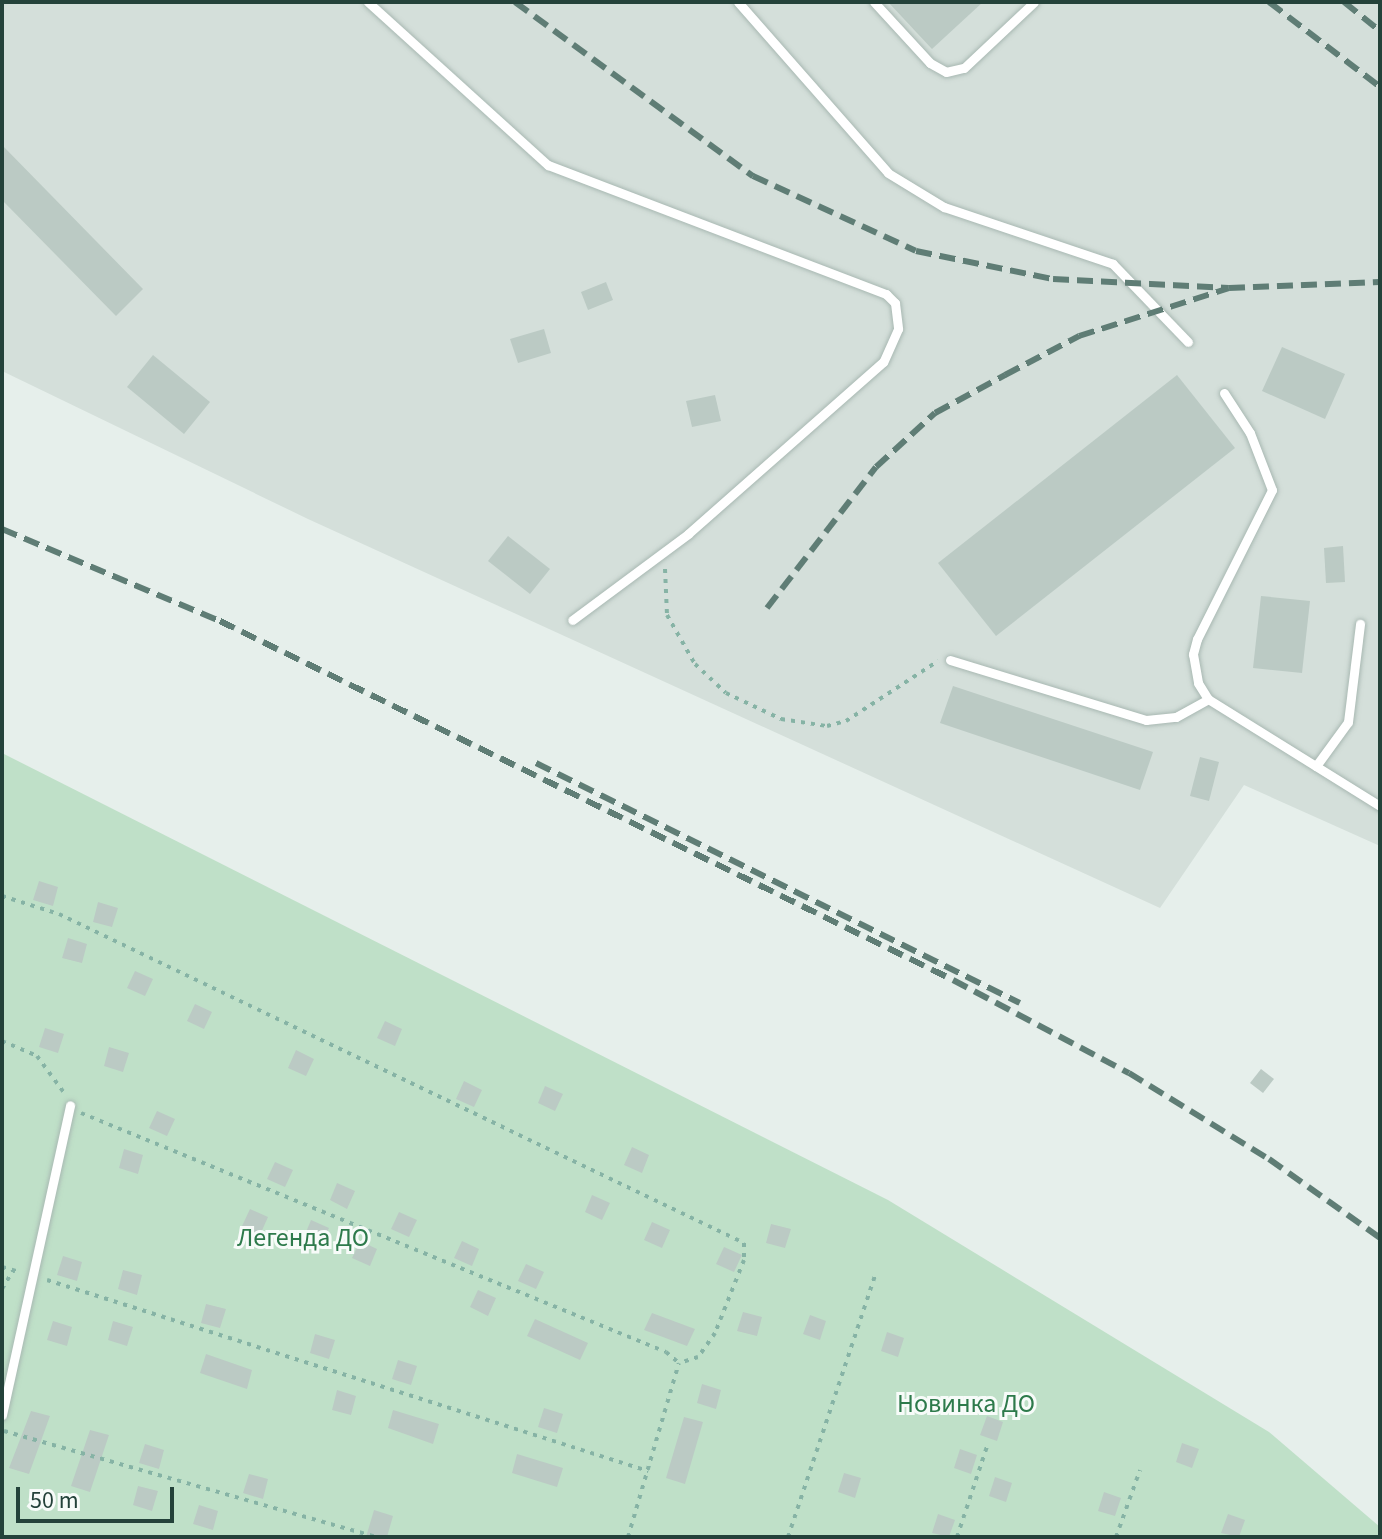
<!DOCTYPE html>
<html>
<head>
<meta charset="utf-8">
<style>
	body { margin:0 }
	#map { position:relative; width:1382px; height:1539px; overflow:hidden; background:#e6efeb; font-family:"Source Sans 3",sans-serif }
	div>[style] { position:absolute }
	[style*='--x'] { left:calc(var(--x)*1px); top:calc(var(--y)*1px); width:calc(var(--w)*1px); rotate:calc(var(--a)*1deg) }
	.built>* { inset:0; background:#d4dfda }
	.green>* { inset:0; background:#bfe0c8 }
	.building>* { inset:0; background:#bbcac4 }
	.path>* { height:4px; margin-top:-2px; transform-origin:0; background:repeating-linear-gradient(90deg,#86b3a5 0 4px,transparent 0 10px) }
	.roads { filter:drop-shadow(0 0 2px #a8b8b2) drop-shadow(0 0 2px #a8b8b2) }
	.lane>* { height:9px; margin:-4.5px; padding:0 4.5px; transform-origin:4.5px; border-radius:4.5px; background:#fff }
	.rail>* { height:6px; margin-top:-3px; transform-origin:0; background:repeating-linear-gradient(90deg,#5f7d75 0 16px,transparent 0 24px) }
	span { translate:-50% -50%; white-space:nowrap; text-align:center; line-height:1.15; -webkit-text-stroke:6px #f7fbf9; paint-order:stroke }
	.park-label { font-size:26px; color:#2d7a4b }
	.frame { position:absolute; inset:0; border:4px solid #24423a; pointer-events:none }
	.scale { position:absolute; left:16px; top:1487px; width:158px; height:36px; box-sizing:border-box; border:4px solid #24423a; border-top:0; padding-left:10px; font-size:24px; line-height:28px; white-space:nowrap; color:#24423a; -webkit-text-stroke:6px #f7fbf9; paint-order:stroke }
</style>
</head>
<body>
<div id="map">
	<div class="built">
		<i style="clip-path:polygon(2px 2px,1380px 2px,1380px 846px,1244px 785px,1160px 908px,308px 519px,2px 371px)"></i>
	</div>
	<div class="green">
		<i style="clip-path:polygon(2px 753px,888px 1200px,1269px 1432px,1380px 1527px,1380px 1537px,2px 1537px)"></i>
	</div>
	<div class="building">
		<i style="clip-path:polygon(888px 2px,983px 2px,932px 49px)"></i>
		<i style="clip-path:polygon(2px 145px,143px 289px,116px 316px,2px 200px)"></i>
		<i style="clip-path:polygon(606px 282px,613px 300px,588px 310px,581px 292px)"></i>
		<i style="clip-path:polygon(544px 329px,551px 353px,518px 363px,510px 339px)"></i>
		<i style="clip-path:polygon(1282px 347px,1345px 374px,1325px 419px,1262px 391px)"></i>
		<i style="clip-path:polygon(153px 355px,210px 402px,184px 434px,127px 387px)"></i>
		<i style="clip-path:polygon(1177px 375px,1235px 448px,996px 636px,938px 563px)"></i>
		<i style="clip-path:polygon(715px 395px,721px 421px,692px 427px,686px 401px)"></i>
		<i style="clip-path:polygon(508px 536px,550px 569px,530px 594px,488px 561px)"></i>
		<i style="clip-path:polygon(1343px 546px,1345px 582px,1326px 583px,1324px 548px)"></i>
		<i style="clip-path:polygon(1261px 596px,1310px 601px,1302px 673px,1253px 668px)"></i>
		<i style="clip-path:polygon(953px 686px,1153px 752px,1140px 790px,940px 723px)"></i>
		<i style="clip-path:polygon(1200px 757px,1219px 762px,1209px 801px,1190px 796px)"></i>
		<i style="clip-path:polygon(39px 881px,58px 887px,53px 906px,33px 900px)"></i>
		<i style="clip-path:polygon(98px 902px,118px 908px,112px 927px,93px 922px)"></i>
		<i style="clip-path:polygon(68px 938px,87px 944px,82px 963px,62px 958px)"></i>
		<i style="clip-path:polygon(135px 971px,153px 979px,145px 996px,127px 988px)"></i>
		<i style="clip-path:polygon(195px 1004px,212px 1012px,204px 1029px,187px 1021px)"></i>
		<i style="clip-path:polygon(385px 1021px,402px 1029px,395px 1046px,377px 1038px)"></i>
		<i style="clip-path:polygon(45px 1028px,64px 1034px,58px 1053px,39px 1047px)"></i>
		<i style="clip-path:polygon(109px 1047px,129px 1053px,123px 1072px,104px 1066px)"></i>
		<i style="clip-path:polygon(296px 1050px,314px 1059px,306px 1076px,288px 1068px)"></i>
		<i style="clip-path:polygon(1261px 1069px,1274px 1079px,1263px 1093px,1250px 1083px)"></i>
		<i style="clip-path:polygon(464px 1081px,482px 1090px,474px 1107px,456px 1099px)"></i>
		<i style="clip-path:polygon(545px 1086px,563px 1094px,555px 1111px,538px 1103px)"></i>
		<i style="clip-path:polygon(157px 1111px,175px 1119px,167px 1136px,149px 1128px)"></i>
		<i style="clip-path:polygon(632px 1147px,649px 1155px,642px 1173px,624px 1165px)"></i>
		<i style="clip-path:polygon(124px 1149px,143px 1155px,138px 1174px,119px 1168px)"></i>
		<i style="clip-path:polygon(275px 1162px,293px 1170px,285px 1187px,267px 1179px)"></i>
		<i style="clip-path:polygon(337px 1183px,355px 1191px,347px 1209px,330px 1200px)"></i>
		<i style="clip-path:polygon(592px 1195px,610px 1203px,602px 1220px,585px 1212px)"></i>
		<i style="clip-path:polygon(250px 1209px,268px 1217px,260px 1235px,242px 1226px)"></i>
		<i style="clip-path:polygon(399px 1212px,417px 1220px,409px 1237px,391px 1229px)"></i>
		<i style="clip-path:polygon(311px 1220px,329px 1228px,321px 1245px,304px 1237px)"></i>
		<i style="clip-path:polygon(652px 1222px,670px 1230px,662px 1248px,644px 1240px)"></i>
		<i style="clip-path:polygon(771px 1224px,791px 1229px,785px 1248px,766px 1243px)"></i>
		<i style="clip-path:polygon(360px 1241px,377px 1249px,370px 1266px,352px 1258px)"></i>
		<i style="clip-path:polygon(462px 1241px,479px 1249px,472px 1266px,454px 1258px)"></i>
		<i style="clip-path:polygon(724px 1247px,742px 1255px,734px 1272px,716px 1264px)"></i>
		<i style="clip-path:polygon(63px 1256px,82px 1262px,77px 1281px,57px 1275px)"></i>
		<i style="clip-path:polygon(526px 1264px,544px 1272px,536px 1289px,518px 1281px)"></i>
		<i style="clip-path:polygon(123px 1270px,142px 1275px,137px 1295px,118px 1289px)"></i>
		<i style="clip-path:polygon(478px 1290px,496px 1298px,488px 1316px,470px 1307px)"></i>
		<i style="clip-path:polygon(206px 1304px,226px 1309px,220px 1328px,201px 1323px)"></i>
		<i style="clip-path:polygon(743px 1312px,762px 1317px,757px 1336px,737px 1331px)"></i>
		<i style="clip-path:polygon(652px 1313px,695px 1329px,687px 1346px,644px 1330px)"></i>
		<i style="clip-path:polygon(810px 1315px,826px 1321px,820px 1340px,803px 1334px)"></i>
		<i style="clip-path:polygon(535px 1319px,588px 1343px,580px 1360px,527px 1336px)"></i>
		<i style="clip-path:polygon(53px 1321px,72px 1327px,67px 1346px,47px 1340px)"></i>
		<i style="clip-path:polygon(113px 1321px,133px 1327px,127px 1346px,108px 1340px)"></i>
		<i style="clip-path:polygon(887px 1332px,904px 1338px,898px 1357px,881px 1351px)"></i>
		<i style="clip-path:polygon(315px 1334px,335px 1340px,329px 1359px,310px 1353px)"></i>
		<i style="clip-path:polygon(206px 1354px,252px 1370px,247px 1389px,200px 1373px)"></i>
		<i style="clip-path:polygon(398px 1360px,417px 1366px,411px 1385px,392px 1379px)"></i>
		<i style="clip-path:polygon(702px 1384px,721px 1390px,716px 1409px,697px 1403px)"></i>
		<i style="clip-path:polygon(337px 1390px,356px 1396px,351px 1415px,332px 1410px)"></i>
		<i style="clip-path:polygon(544px 1408px,563px 1414px,557px 1433px,538px 1427px)"></i>
		<i style="clip-path:polygon(393px 1410px,439px 1424px,433px 1444px,388px 1428px)"></i>
		<i style="clip-path:polygon(31px 1411px,50px 1416px,29px 1474px,9px 1468px)"></i>
		<i style="clip-path:polygon(987px 1416px,1003px 1422px,997px 1441px,980px 1435px)"></i>
		<i style="clip-path:polygon(684px 1417px,703px 1422px,685px 1484px,666px 1478px)"></i>
		<i style="clip-path:polygon(90px 1430px,109px 1435px,90px 1492px,71px 1486px)"></i>
		<i style="clip-path:polygon(1182px 1443px,1199px 1449px,1192px 1468px,1176px 1462px)"></i>
		<i style="clip-path:polygon(145px 1444px,164px 1450px,159px 1469px,139px 1463px)"></i>
		<i style="clip-path:polygon(960px 1449px,977px 1455px,971px 1474px,954px 1468px)"></i>
		<i style="clip-path:polygon(517px 1454px,563px 1468px,557px 1487px,512px 1473px)"></i>
		<i style="clip-path:polygon(844px 1473px,861px 1478px,855px 1498px,838px 1492px)"></i>
		<i style="clip-path:polygon(249px 1474px,268px 1479px,263px 1499px,243px 1493px)"></i>
		<i style="clip-path:polygon(995px 1477px,1012px 1483px,1006px 1502px,989px 1496px)"></i>
		<i style="clip-path:polygon(138px 1486px,158px 1491px,152px 1511px,133px 1505px)"></i>
		<i style="clip-path:polygon(1104px 1492px,1121px 1498px,1115px 1516px,1098px 1511px)"></i>
		<i style="clip-path:polygon(199px 1505px,218px 1511px,213px 1530px,193px 1524px)"></i>
		<i style="clip-path:polygon(374px 1510px,393px 1516px,387px 1537px,366px 1537px)"></i>
		<i style="clip-path:polygon(938px 1514px,955px 1520px,949px 1537px,932px 1533px)"></i>
		<i style="clip-path:polygon(1228px 1514px,1245px 1520px,1239px 1537px,1221px 1533px)"></i>
	</div>
	<div class="path">
		<i style="--x:665;--y:569;--w:46;--a:87.5"></i>
		<i style="--x:667;--y:615;--w:56;--a:60.3"></i>
		<i style="--x:695;--y:664;--w:42;--a:43.1"></i>
		<i style="--x:726;--y:693;--w:61;--a:25.3"></i>
		<i style="--x:781;--y:719;--w:47;--a:8.7"></i>
		<i style="--x:827;--y:726;--w:20;--a:-15"></i>
		<i style="--x:846;--y:721;--w:110;--a:-33.1"></i>
		<i style="--x:2;--y:896;--w:60;--a:17.5"></i>
		<i style="--x:59;--y:914;--w:760;--a:25.65"></i>
		<i style="--x:744;--y:1243;--w:17;--a:90"></i>
		<i style="--x:744;--y:1260;--w:79;--a:111.7"></i>
		<i style="--x:715;--y:1333;--w:29;--a:125"></i>
		<i style="--x:698;--y:1357;--w:20;--a:162"></i>
		<i style="--x:2;--y:1041;--w:38;--a:23"></i>
		<i style="--x:37;--y:1056;--w:47;--a:53.6"></i>
		<i style="--x:81;--y:1113;--w:632;--a:22.22"></i>
		<i style="--x:666;--y:1352;--w:17;--a:40"></i>
		<i style="--x:2;--y:1267;--w:18;--a:16"></i>
		<i style="--x:47;--y:1280;--w:631;--a:17.63"></i>
		<i style="--x:2;--y:1289;--w:21;--a:-59"></i>
		<i style="--x:4;--y:1431;--w:386;--a:15.9"></i>
		<i style="--x:628;--y:1537;--w:181;--a:-73.7"></i>
		<i style="--x:788;--y:1537;--w:279;--a:-71.6"></i>
		<i style="--x:957;--y:1537;--w:99;--a:-71.7"></i>
		<i style="--x:1116;--y:1537;--w:71;--a:-70.3"></i>
	</div>
	<div class="roads">
		<div class="lane">
			<i style="--x:368;--y:2;--w:243;--a:42.2"></i>
			<i style="--x:548;--y:165;--w:362;--a:20.9"></i>
			<i style="--x:886;--y:294;--w:13;--a:45"></i>
			<i style="--x:895;--y:303;--w:26;--a:83"></i>
			<i style="--x:898;--y:329;--w:36;--a:114"></i>
			<i style="--x:883;--y:362;--w:260;--a:138.6"></i>
			<i style="--x:688;--y:534;--w:144;--a:143.4"></i>
			<i style="--x:738;--y:2;--w:227;--a:48.7"></i>
			<i style="--x:888;--y:173;--w:66;--a:31.3"></i>
			<i style="--x:944;--y:207;--w:178;--a:18.6"></i>
			<i style="--x:1113;--y:264;--w:108;--a:46.1"></i>
			<i style="--x:874;--y:2;--w:83;--a:47.4"></i>
			<i style="--x:930;--y:63;--w:18;--a:29"></i>
			<i style="--x:946;--y:72;--w:18;--a:-13"></i>
			<i style="--x:964;--y:68;--w:96;--a:-43.3"></i>
			<i style="--x:1224;--y:393;--w:48;--a:57"></i>
			<i style="--x:1250;--y:433;--w:61;--a:68.9"></i>
			<i style="--x:1272;--y:490;--w:167;--a:116.7"></i>
			<i style="--x:1197;--y:639;--w:16;--a:105"></i>
			<i style="--x:1193;--y:654;--w:29;--a:80"></i>
			<i style="--x:1198;--y:683;--w:19;--a:58"></i>
			<i style="--x:1208;--y:699;--w:203;--a:31.9"></i>
			<i style="--x:950;--y:660;--w:205;--a:17"></i>
			<i style="--x:1146;--y:720;--w:30;--a:-6"></i>
			<i style="--x:1176;--y:717;--w:37;--a:-29"></i>
			<i style="--x:1316;--y:766;--w:54;--a:-54"></i>
			<i style="--x:1348;--y:722;--w:99;--a:-83"></i>
			<i style="--x:2;--y:1415;--w:317;--a:-77.6"></i>
		</div>
	</div>
	<div class="rail">
		<i style="--x:515;--y:2;--w:295;--a:36.2"></i>
		<i style="--x:753;--y:176;--w:179;--a:24.7"></i>
		<i style="--x:916;--y:251;--w:140;--a:11.6"></i>
		<i style="--x:1053;--y:279;--w:176;--a:2.9"></i>
		<i style="--x:1269;--y:2;--w:140;--a:37.4"></i>
		<i style="--x:1344;--y:2;--w:46;--a:38.9"></i>
		<i style="--x:2;--y:529;--w:237;--a:22.9"></i>
		<i style="--x:220;--y:621;--w:816;--a:26.09"></i>
		<i style="--x:953;--y:980;--w:199;--a:27.9"></i>
		<i style="--x:1129;--y:1073;--w:164;--a:31.6"></i>
		<i style="--x:1269;--y:1159;--w:136;--a:35.4"></i>
		<i style="--x:767;--y:608;--w:178;--a:-52.3"></i>
		<i style="--x:876;--y:467;--w:80;--a:-42.5"></i>
		<i style="--x:935;--y:413;--w:80;--a:-28.5"></i>
		<i style="--x:1005;--y:375;--w:84;--a:-27.8"></i>
		<i style="--x:1079;--y:336;--w:157;--a:-17.7"></i>
		<i style="--x:1229;--y:288;--w:151;--a:-2.3"></i>
		<i style="--x:536;--y:763;--w:540;--a:26.38"></i>
	</div>
	<div class="park-label">
		<span style="left:303px;top:1238px">Легенда ДО</span>
		<span style="left:966px;top:1404px">Новинка ДО</span>
	</div>
	<div class="frame"></div>
	<div class="scale">50 m</div>
</div>
</body>
</html>
